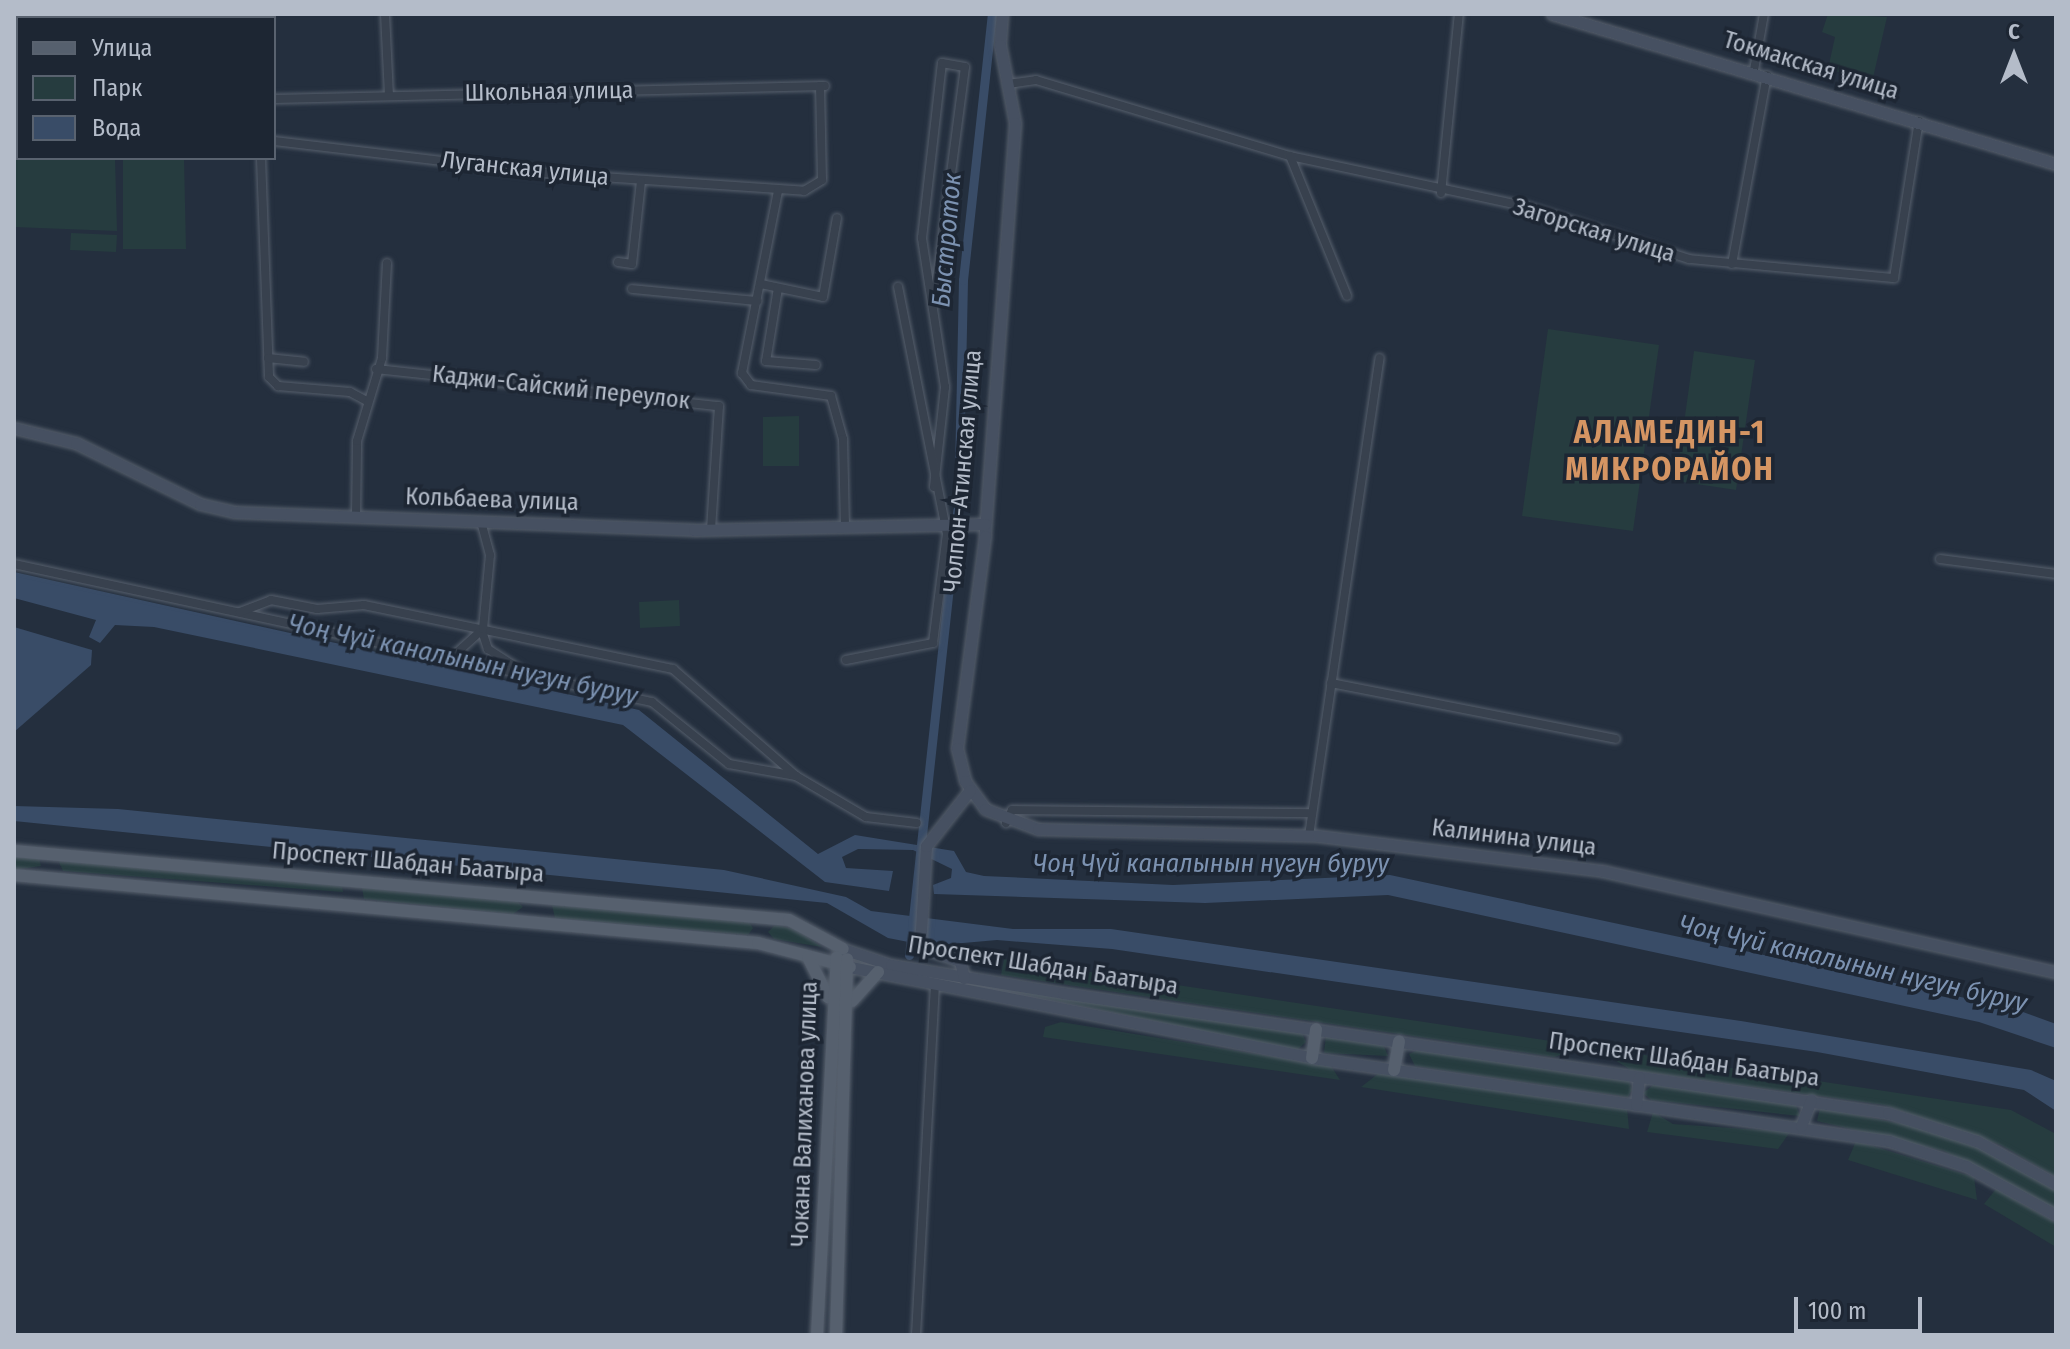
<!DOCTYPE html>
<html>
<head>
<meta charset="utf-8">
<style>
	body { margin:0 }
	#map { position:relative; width:2070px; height:1349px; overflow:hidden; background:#242f3e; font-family:"Fira Sans Condensed",sans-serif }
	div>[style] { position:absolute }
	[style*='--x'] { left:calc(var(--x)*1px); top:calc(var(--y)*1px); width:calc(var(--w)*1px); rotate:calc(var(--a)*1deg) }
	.green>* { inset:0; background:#263c3f }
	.water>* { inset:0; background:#394c67 }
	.canal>* { height:9px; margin:-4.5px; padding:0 4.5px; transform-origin:4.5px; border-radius:4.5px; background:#394c67 }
	.roads { filter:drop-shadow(0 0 2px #565f6c) drop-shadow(0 0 2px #565f6c) }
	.street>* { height:8px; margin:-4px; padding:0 4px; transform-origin:4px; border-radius:4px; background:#38414e }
	.secondary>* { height:11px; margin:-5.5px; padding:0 5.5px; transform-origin:5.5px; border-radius:5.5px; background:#465061 }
	.primary>* { height:12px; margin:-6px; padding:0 6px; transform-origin:6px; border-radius:6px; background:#56606e }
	span { translate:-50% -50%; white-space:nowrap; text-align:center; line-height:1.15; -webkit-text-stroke:7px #1d2633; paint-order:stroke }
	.street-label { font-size:24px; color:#b4bcc9 }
	.water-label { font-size:26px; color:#7c92b1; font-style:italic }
	.district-label { font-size:32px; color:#d59563; font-weight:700; letter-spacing:2px }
	.frame { position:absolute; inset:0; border:16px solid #b4bcc9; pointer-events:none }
	.legend { position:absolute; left:16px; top:16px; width:260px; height:144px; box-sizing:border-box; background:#1d2633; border:2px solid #59626f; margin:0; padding:10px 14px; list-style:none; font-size:24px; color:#b4bcc9 }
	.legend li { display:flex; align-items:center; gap:16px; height:40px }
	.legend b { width:40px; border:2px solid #59626f }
	.north { position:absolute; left:1974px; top:16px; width:80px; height:80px; -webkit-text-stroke:6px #1d2633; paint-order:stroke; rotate:0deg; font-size:22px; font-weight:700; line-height:32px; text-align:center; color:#b4bcc9 }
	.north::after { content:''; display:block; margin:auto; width:28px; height:36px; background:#b4bcc9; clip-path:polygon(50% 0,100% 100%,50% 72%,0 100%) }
	.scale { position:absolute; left:1794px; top:1297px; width:128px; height:36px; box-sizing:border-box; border:4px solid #b4bcc9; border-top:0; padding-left:10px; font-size:24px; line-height:28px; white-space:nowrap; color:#b4bcc9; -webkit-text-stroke:6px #1d2633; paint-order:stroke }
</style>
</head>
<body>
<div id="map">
	<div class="green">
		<i style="clip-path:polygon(1828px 14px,1887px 17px,1872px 82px,1828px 69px,1835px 37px,1822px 32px)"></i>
		<i style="clip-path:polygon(14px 122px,18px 158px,115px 158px,117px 231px,14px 227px)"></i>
		<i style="clip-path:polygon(123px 158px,184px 158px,186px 249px,123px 249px)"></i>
		<i style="clip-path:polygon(71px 233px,117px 235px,116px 252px,70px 250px)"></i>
		<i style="clip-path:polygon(1548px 329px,1659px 345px,1633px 531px,1522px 516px)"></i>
		<i style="clip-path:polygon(1694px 351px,1755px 360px,1736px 490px,1676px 481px)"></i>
		<i style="clip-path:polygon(799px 416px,799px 466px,763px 466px,763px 417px)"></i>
		<i style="clip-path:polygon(679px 600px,680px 626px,640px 628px,639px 602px)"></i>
		<i style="clip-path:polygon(14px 857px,39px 858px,41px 866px,14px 870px)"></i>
		<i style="clip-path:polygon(58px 860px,342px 886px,343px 892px,63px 871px)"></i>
		<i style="clip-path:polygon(362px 888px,517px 901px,523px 907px,513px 914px,364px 899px)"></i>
		<i style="clip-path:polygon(552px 905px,749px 922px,753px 928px,748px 935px,555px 918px)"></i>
		<i style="clip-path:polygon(775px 925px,795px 929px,822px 947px,774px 939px,768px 932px)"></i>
		<i style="clip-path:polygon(1004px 959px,2011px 1110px,2056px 1134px,2056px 1177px,2001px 1145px,1884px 1105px,1631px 1070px,1610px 1057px,1572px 1052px,1554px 1057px,1001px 975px)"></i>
		<i style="clip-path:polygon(984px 986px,1302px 1033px,1306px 1042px,1297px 1050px)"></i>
		<i style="clip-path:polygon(1061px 1022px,1331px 1066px,1340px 1080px,1043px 1037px,1045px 1027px)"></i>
		<i style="clip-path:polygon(1326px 1035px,1383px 1044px,1388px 1056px,1324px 1053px)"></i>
		<i style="clip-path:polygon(1418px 1050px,1629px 1081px,1632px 1090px,1628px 1097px,1415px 1066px,1409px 1054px)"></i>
		<i style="clip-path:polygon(1379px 1073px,1627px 1108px,1629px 1129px,1361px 1087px)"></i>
		<i style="clip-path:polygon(1653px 1085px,1795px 1103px,1800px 1116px,1651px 1100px,1643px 1093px)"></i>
		<i style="clip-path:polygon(1820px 1108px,1913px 1126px,1984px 1150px,2056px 1191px,2056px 1209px,1944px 1151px,1817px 1121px)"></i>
		<i style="clip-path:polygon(1653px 1112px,1673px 1124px,1790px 1132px,1778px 1149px,1647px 1132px)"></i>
		<i style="clip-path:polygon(1856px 1141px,1974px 1177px,1977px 1200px,1848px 1160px)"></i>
		<i style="clip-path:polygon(1996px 1189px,2056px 1223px,2056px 1247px,1984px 1204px)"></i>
	</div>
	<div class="water">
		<i style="clip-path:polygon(14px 572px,639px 710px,818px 854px,855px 835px,954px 851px,966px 872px,984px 876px,1173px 885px,1390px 875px,2012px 1008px,2056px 1024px,2056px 1048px,1979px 1022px,1388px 895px,1205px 903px,934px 894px,933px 885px,951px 878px,952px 869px,913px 850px,858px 849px,842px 857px,846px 868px,893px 871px,889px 891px,825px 882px,623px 725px,154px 627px,115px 625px,100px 643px,89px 637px,96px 620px,14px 598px)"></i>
		<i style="clip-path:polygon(14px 627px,92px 650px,91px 665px,14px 732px)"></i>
		<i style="clip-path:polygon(14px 806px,118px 809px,724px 870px,846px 897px,871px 911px,1013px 929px,1111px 929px,1741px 1021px,2031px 1070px,2056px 1081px,2056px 1111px,2024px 1090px,1817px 1052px,1112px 949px,997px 940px,929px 946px,888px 938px,827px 903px,14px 821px)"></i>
	</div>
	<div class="canal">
		<i style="--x:959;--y:471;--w:191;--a:-88.8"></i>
		<i style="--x:963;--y:280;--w:268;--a:-83.8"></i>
		<i style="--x:909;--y:955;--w:447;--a:-83.8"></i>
	</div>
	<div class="roads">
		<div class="street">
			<i style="--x:385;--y:14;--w:82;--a:87.2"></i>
			<i style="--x:260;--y:18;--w:4;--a:-90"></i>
			<i style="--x:1754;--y:70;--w:57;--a:-79.9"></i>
			<i style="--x:1008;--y:84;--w:28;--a:-8"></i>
			<i style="--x:1036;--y:80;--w:265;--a:16.7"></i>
			<i style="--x:1290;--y:156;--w:243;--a:12.1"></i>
			<i style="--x:1528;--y:207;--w:169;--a:17.9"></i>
			<i style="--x:1689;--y:259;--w:206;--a:5.3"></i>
			<i style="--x:1894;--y:278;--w:159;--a:-81"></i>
			<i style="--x:274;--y:99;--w:551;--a:-1.35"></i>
			<i style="--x:14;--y:100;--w:4;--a:14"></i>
			<i style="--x:274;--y:141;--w:271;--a:6.8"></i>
			<i style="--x:543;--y:173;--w:262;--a:3.9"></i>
			<i style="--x:804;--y:191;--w:21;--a:-31"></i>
			<i style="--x:822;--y:180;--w:94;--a:-91.2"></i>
			<i style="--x:1290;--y:156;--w:151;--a:67.8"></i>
			<i style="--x:261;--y:158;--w:219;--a:87.9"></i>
			<i style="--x:269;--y:377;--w:13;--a:45"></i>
			<i style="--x:278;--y:386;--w:72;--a:4.8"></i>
			<i style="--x:350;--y:392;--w:19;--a:28"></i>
			<i style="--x:778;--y:191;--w:186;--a:101.2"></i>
			<i style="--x:742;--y:373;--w:15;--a:53"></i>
			<i style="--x:751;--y:385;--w:81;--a:7.8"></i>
			<i style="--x:831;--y:396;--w:45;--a:74.4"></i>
			<i style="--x:843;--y:439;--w:88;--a:88.7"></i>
			<i style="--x:1441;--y:193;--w:180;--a:-84.3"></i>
			<i style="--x:618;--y:262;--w:14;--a:8"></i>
			<i style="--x:632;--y:264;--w:83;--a:-83.8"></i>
			<i style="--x:1732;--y:264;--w:192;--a:-79.5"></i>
			<i style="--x:761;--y:284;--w:63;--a:11.8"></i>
			<i style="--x:823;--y:297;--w:80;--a:-80"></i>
			<i style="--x:778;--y:288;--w:74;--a:99.3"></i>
			<i style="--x:766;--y:361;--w:50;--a:4.6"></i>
			<i style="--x:632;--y:289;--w:126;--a:5.5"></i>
			<i style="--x:268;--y:358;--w:36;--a:6"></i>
			<i style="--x:376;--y:369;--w:345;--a:6.2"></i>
			<i style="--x:719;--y:406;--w:124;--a:93.7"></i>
			<i style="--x:934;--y:487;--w:101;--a:-83.7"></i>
			<i style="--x:945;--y:387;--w:151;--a:-98.8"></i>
			<i style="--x:922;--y:238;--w:176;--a:-83.5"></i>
			<i style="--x:942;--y:63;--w:23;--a:10"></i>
			<i style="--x:965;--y:67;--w:230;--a:97.5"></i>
			<i style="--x:356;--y:517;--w:76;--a:-89.2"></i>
			<i style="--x:357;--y:441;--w:87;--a:-73.2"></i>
			<i style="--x:382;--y:358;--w:95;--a:-87"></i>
			<i style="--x:1940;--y:559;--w:117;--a:7.4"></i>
			<i style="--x:14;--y:564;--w:653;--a:12.21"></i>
			<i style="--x:652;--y:702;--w:99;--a:38.8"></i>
			<i style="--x:729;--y:764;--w:68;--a:10.2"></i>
			<i style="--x:796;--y:776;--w:81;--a:30.4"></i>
			<i style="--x:866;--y:817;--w:51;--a:6.7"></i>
			<i style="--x:240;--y:612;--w:33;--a:-21"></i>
			<i style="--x:271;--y:600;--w:47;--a:11.1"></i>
			<i style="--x:317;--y:609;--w:47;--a:-4.9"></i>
			<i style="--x:364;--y:605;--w:316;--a:11.7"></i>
			<i style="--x:673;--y:669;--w:163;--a:41"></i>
			<i style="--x:483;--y:634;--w:16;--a:72"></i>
			<i style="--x:488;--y:649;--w:46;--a:32.7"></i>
			<i style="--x:451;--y:658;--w:43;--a:-42.2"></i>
			<i style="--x:483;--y:629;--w:74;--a:-84.6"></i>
			<i style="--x:490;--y:555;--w:35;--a:-105"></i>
			<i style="--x:846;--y:660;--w:89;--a:-11.1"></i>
			<i style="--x:933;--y:643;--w:110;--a:-82.7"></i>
			<i style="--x:947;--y:534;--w:252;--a:-101.2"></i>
			<i style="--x:1331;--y:683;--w:290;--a:11.1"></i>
			<i style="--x:1006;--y:823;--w:14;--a:-65"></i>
			<i style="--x:1012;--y:810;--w:300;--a:0.6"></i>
			<i style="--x:1309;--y:836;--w:483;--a:-81.6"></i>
			<i style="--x:916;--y:1335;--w:351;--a:-86.9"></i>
		</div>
		<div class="secondary">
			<i style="--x:1002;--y:14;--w:31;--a:94"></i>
			<i style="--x:1000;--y:45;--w:79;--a:79.1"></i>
			<i style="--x:1015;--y:123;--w:414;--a:94.2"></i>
			<i style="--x:985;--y:536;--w:214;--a:97.5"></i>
			<i style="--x:957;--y:748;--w:34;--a:76"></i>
			<i style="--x:965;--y:781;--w:34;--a:54"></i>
			<i style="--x:985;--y:809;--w:57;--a:20.7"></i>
			<i style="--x:1038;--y:829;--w:280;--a:1.4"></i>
			<i style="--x:1318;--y:836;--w:287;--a:7"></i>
			<i style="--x:1603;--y:871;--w:464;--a:12.6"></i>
			<i style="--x:1552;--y:14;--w:526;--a:16.57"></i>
			<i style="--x:14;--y:428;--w:64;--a:13.6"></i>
			<i style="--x:76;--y:443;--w:138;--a:26.2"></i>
			<i style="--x:200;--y:504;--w:35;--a:13"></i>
			<i style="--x:234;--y:512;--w:460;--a:2.2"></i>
			<i style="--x:694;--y:530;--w:291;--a:-1.2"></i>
			<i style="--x:843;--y:949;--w:51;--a:18.4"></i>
			<i style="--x:891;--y:965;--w:174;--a:9.2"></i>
			<i style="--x:1063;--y:993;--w:834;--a:8.28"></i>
			<i style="--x:1888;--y:1113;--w:93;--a:17.5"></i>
			<i style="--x:1977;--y:1141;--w:90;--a:28.6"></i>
			<i style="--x:850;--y:967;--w:471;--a:11.1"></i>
			<i style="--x:1312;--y:1058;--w:583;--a:8.19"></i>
			<i style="--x:1889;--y:1141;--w:81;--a:18"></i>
			<i style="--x:1966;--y:1166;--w:102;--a:28.6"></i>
			<i style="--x:964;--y:978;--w:17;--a:-103"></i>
			<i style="--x:960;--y:961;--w:42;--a:-160.7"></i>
			<i style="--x:920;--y:947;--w:101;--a:-86.6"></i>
			<i style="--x:926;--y:846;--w:71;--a:-51.8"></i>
			<i style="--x:1636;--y:1105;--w:28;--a:-84"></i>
			<i style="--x:1801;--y:1126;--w:28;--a:-69"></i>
		</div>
		<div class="primary">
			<i style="--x:14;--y:851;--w:778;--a:5.09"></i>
			<i style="--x:789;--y:920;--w:61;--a:28.2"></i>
			<i style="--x:14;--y:875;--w:747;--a:5.22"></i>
			<i style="--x:758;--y:943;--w:95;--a:14.6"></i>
			<i style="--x:808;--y:957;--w:45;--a:63.4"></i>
			<i style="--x:852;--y:1001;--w:39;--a:-48"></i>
			<i style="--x:1312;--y:1058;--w:29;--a:-82"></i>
			<i style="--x:1394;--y:1070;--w:29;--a:-80"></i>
			<i style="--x:817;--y:1335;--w:378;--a:-87"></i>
			<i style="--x:836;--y:1335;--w:376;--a:-88.3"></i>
		</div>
	</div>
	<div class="street-label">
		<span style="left:1811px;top:66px;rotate:17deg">Токмакская улица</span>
		<span style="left:549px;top:92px;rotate:-1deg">Школьная улица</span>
		<span style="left:525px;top:169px;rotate:6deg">Луганская улица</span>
		<span style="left:1594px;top:231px;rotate:17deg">Загорская улица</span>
		<span style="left:561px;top:388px;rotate:6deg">Каджи-Сайский переулок</span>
		<span style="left:963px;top:471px;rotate:-85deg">Чолпон-Атинская улица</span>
		<span style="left:492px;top:500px;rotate:2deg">Кольбаева улица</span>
		<span style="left:1514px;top:838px;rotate:7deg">Калинина улица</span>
		<span style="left:408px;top:863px;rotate:5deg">Проспект Шабдан Баатыра</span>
		<span style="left:1043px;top:966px;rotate:9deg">Проспект Шабдан Баатыра</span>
		<span style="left:1684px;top:1060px;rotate:8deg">Проспект Шабдан Баатыра</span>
		<span style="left:805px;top:1114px;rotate:-88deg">Чокана Валиханова улица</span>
	</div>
	<div class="water-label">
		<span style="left:947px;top:240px;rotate:-85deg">Быстроток</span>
		<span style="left:463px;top:660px;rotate:12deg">Чоң Чүй каналынын нугун буруу</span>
		<span style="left:1211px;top:864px">Чоң Чүй каналынын нугун буруу</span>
		<span style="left:1853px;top:964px;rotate:13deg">Чоң Чүй каналынын нугун буруу</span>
	</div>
	<div class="district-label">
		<span style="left:1670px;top:451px">АЛАМЕДИН-1<br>МИКРОРАЙОН</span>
	</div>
	<div class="frame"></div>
	<ul class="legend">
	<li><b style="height:10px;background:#56606e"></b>Улица</li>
	<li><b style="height:22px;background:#263c3f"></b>Парк</li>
	<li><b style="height:22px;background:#394c67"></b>Вода</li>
	</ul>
	<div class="north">С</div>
	<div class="scale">100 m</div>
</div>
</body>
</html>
